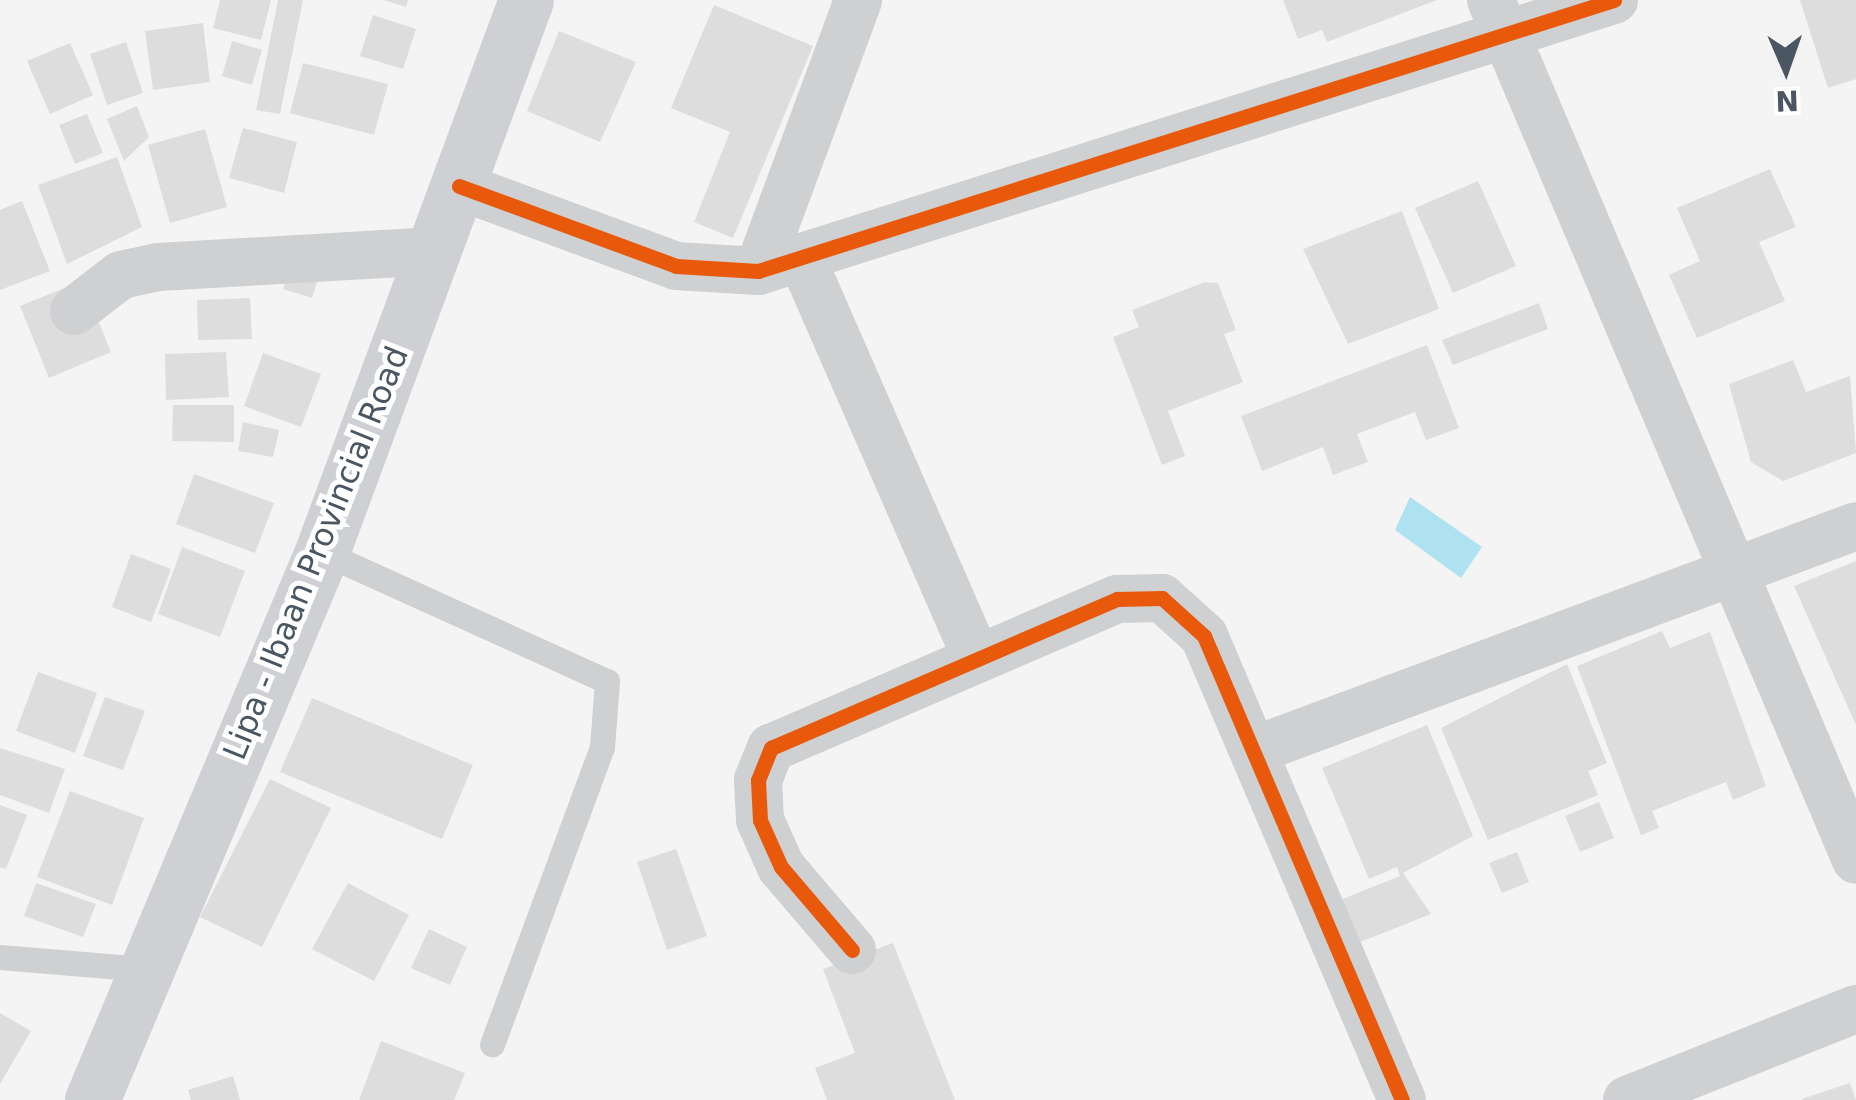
<!DOCTYPE html>
<html>
<head>
<meta charset="utf-8">
<style>
	body { margin:0 }
	#map { position:relative; width:1856px; height:1100px; overflow:hidden; background:#f4f4f4; font-family:"DejaVu Sans",sans-serif }
	div>[style] { position:absolute }
	[style*='--x'] { left:calc(var(--x)*1px); top:calc(var(--y)*1px); width:calc(var(--w)*1px); rotate:calc(var(--a)*1deg) }
	.water>* { inset:0; background:#aee2f0 }
	.building>* { inset:0; background:#ddddde }
	.lane>* { height:25px; margin:-12.5px; padding:0 12.5px; transform-origin:12.5px; border-radius:12.5px; background:#ced0d2 }
	.street>* { height:48px; margin:-24px; padding:0 24px; transform-origin:24px; border-radius:24px; background:#ced0d2 }
	.secondary>* { height:55px; margin:-27.5px; padding:0 27.5px; transform-origin:27.5px; border-radius:27.5px; background:#ced0d4 }
	.cycleway>* { height:15px; margin:-7.5px; padding:0 7.5px; transform-origin:7.5px; border-radius:7.5px; background:#e8590c }
	span { translate:-50% -50%; white-space:nowrap; text-align:center; line-height:1.15; -webkit-text-stroke:10px #fff; paint-order:stroke }
	.street-label { font-size:32px; color:#4a5661 }
	.north { position:absolute; left:1736px; top:20px; width:100px; height:100px; -webkit-text-stroke:8px #fff; paint-order:stroke; rotate:178deg; font-size:28px; font-weight:700; line-height:40px; text-align:center; color:#4a5661 }
	.north::after { content:''; display:block; margin:auto; width:35px; height:45px; background:#4a5661; clip-path:polygon(50% 0,100% 100%,50% 72%,0 100%) }
</style>
</head>
<body>
<div id="map">
	<div class="water">
		<i style="clip-path:polygon(1410px 497px,1482px 547px,1461px 578px,1395px 530px)"></i>
	</div>
	<div class="building">
		<i style="clip-path:polygon(220px 0,271px 0,261px 40px,213px 28px)"></i>
		<i style="clip-path:polygon(278px 0,303px 0,280px 114px,256px 110px)"></i>
		<i style="clip-path:polygon(384px 0,408px 0,406px 7px)"></i>
		<i style="clip-path:polygon(1283px 0,1437px 0,1327px 42px,1322px 30px,1298px 39px)"></i>
		<i style="clip-path:polygon(1800px 0,1856px 0,1856px 79px,1828px 88px)"></i>
		<i style="clip-path:polygon(714px 5px,813px 46px,733px 238px,694px 222px,730px 132px,671px 108px)"></i>
		<i style="clip-path:polygon(373px 15px,416px 29px,403px 69px,360px 56px)"></i>
		<i style="clip-path:polygon(203px 23px,210px 82px,153px 90px,145px 31px)"></i>
		<i style="clip-path:polygon(559px 31px,636px 62px,600px 142px,527px 111px)"></i>
		<i style="clip-path:polygon(232px 41px,262px 50px,252px 85px,222px 76px)"></i>
		<i style="clip-path:polygon(126px 42px,143px 93px,107px 105px,90px 54px)"></i>
		<i style="clip-path:polygon(70px 43px,93px 95px,50px 114px,27px 61px)"></i>
		<i style="clip-path:polygon(303px 63px,388px 84px,374px 135px,290px 113px)"></i>
		<i style="clip-path:polygon(137px 106px,149px 137px,124px 161px,107px 119px)"></i>
		<i style="clip-path:polygon(87px 114px,103px 153px,75px 164px,59px 125px)"></i>
		<i style="clip-path:polygon(243px 128px,297px 142px,284px 193px,229px 178px)"></i>
		<i style="clip-path:polygon(205px 129px,227px 207px,170px 223px,148px 145px)"></i>
		<i style="clip-path:polygon(117px 157px,142px 227px,67px 264px,38px 185px)"></i>
		<i style="clip-path:polygon(1770px 169px,1796px 227px,1759px 242px,1785px 301px,1697px 338px,1669px 275px,1700px 261px,1677px 208px)"></i>
		<i style="clip-path:polygon(1478px 181px,1516px 266px,1453px 293px,1415px 208px)"></i>
		<i style="clip-path:polygon(22px 201px,50px 271px,0 290px,0 210px)"></i>
		<i style="clip-path:polygon(1402px 211px,1439px 309px,1348px 344px,1303px 249px)"></i>
		<i style="clip-path:polygon(295px 254px,323px 263px,312px 298px,283px 289px)"></i>
		<i style="clip-path:polygon(82px 281px,111px 352px,49px 378px,20px 306px)"></i>
		<i style="clip-path:polygon(1205px 282px,1218px 283px,1236px 330px,1224px 334px,1243px 382px,1168px 411px,1185px 456px,1162px 465px,1113px 337px,1139px 327px,1132px 310px)"></i>
		<i style="clip-path:polygon(250px 298px,252px 339px,198px 340px,197px 300px)"></i>
		<i style="clip-path:polygon(1539px 303px,1548px 329px,1453px 365px,1442px 340px)"></i>
		<i style="clip-path:polygon(1427px 345px,1459px 428px,1426px 440px,1415px 412px,1357px 434px,1368px 462px,1333px 475px,1323px 447px,1262px 471px,1241px 416px)"></i>
		<i style="clip-path:polygon(226px 352px,229px 397px,166px 400px,165px 354px)"></i>
		<i style="clip-path:polygon(263px 353px,321px 374px,301px 427px,244px 406px)"></i>
		<i style="clip-path:polygon(1793px 360px,1806px 392px,1850px 376px,1856px 453px,1783px 481px,1751px 462px,1729px 384px)"></i>
		<i style="clip-path:polygon(173px 405px,234px 405px,234px 442px,172px 441px)"></i>
		<i style="clip-path:polygon(243px 422px,279px 430px,273px 457px,238px 451px)"></i>
		<i style="clip-path:polygon(194px 474px,274px 503px,255px 553px,176px 524px)"></i>
		<i style="clip-path:polygon(182px 547px,245px 571px,220px 637px,158px 614px)"></i>
		<i style="clip-path:polygon(131px 554px,171px 569px,151px 622px,112px 607px)"></i>
		<i style="clip-path:polygon(1856px 561px,1856px 725px,1794px 586px)"></i>
		<i style="clip-path:polygon(1662px 631px,1670px 648px,1710px 632px,1766px 786px,1733px 800px,1726px 782px,1652px 811px,1659px 828px,1641px 835px,1577px 666px)"></i>
		<i style="clip-path:polygon(1567px 664px,1607px 763px,1588px 771px,1598px 795px,1488px 840px,1441px 728px)"></i>
		<i style="clip-path:polygon(38px 672px,97px 693px,75px 753px,16px 731px)"></i>
		<i style="clip-path:polygon(105px 697px,145px 711px,123px 770px,83px 756px)"></i>
		<i style="clip-path:polygon(312px 698px,473px 765px,442px 839px,280px 772px)"></i>
		<i style="clip-path:polygon(1427px 725px,1473px 836px,1403px 873px,1431px 914px,1358px 943px,1340px 900px,1400px 876px,1397px 867px,1369px 879px,1322px 768px)"></i>
		<i style="clip-path:polygon(0 748px,65px 769px,49px 813px,0 795px)"></i>
		<i style="clip-path:polygon(270px 779px,331px 808px,262px 947px,200px 917px)"></i>
		<i style="clip-path:polygon(70px 791px,144px 818px,112px 905px,37px 877px)"></i>
		<i style="clip-path:polygon(1599px 802px,1614px 838px,1580px 852px,1565px 816px)"></i>
		<i style="clip-path:polygon(0 805px,27px 815px,6px 869px,0 867px)"></i>
		<i style="clip-path:polygon(676px 849px,707px 936px,667px 950px,637px 862px)"></i>
		<i style="clip-path:polygon(1517px 852px,1529px 882px,1502px 893px,1489px 863px)"></i>
		<i style="clip-path:polygon(36px 883px,96px 904px,83px 937px,24px 916px)"></i>
		<i style="clip-path:polygon(348px 883px,409px 915px,374px 981px,312px 949px)"></i>
		<i style="clip-path:polygon(429px 929px,467px 947px,450px 985px,411px 968px)"></i>
		<i style="clip-path:polygon(893px 943px,955px 1100px,827px 1100px,815px 1068px,855px 1053px,823px 969px)"></i>
		<i style="clip-path:polygon(0 1013px,31px 1031px,0 1084px)"></i>
		<i style="clip-path:polygon(381px 1041px,465px 1073px,454px 1100px,359px 1100px)"></i>
		<i style="clip-path:polygon(233px 1076px,240px 1100px,191px 1100px,188px 1090px)"></i>
		<i style="clip-path:polygon(1850px 1083px,1856px 1100px,1802px 1100px,1802px 1099px)"></i>
	</div>
	<div class="lane">
		<i style="--x:322;--y:552;--w:313;--a:24.4"></i>
		<i style="--x:607;--y:681;--w:66;--a:94.3"></i>
		<i style="--x:602;--y:747;--w:317;--a:110.3"></i>
		<i style="--x:0;--y:957;--w:144;--a:4.8"></i>
	</div>
	<div class="street">
		<i style="--x:1491;--y:0;--w:934;--a:67"></i>
		<i style="--x:459;--y:186;--w:231;--a:20.2"></i>
		<i style="--x:676;--y:266;--w:82;--a:3.5"></i>
		<i style="--x:758;--y:271;--w:898;--a:-17.57"></i>
		<i style="--x:803;--y:261;--w:430;--a:66.4"></i>
		<i style="--x:758;--y:271;--w:289;--a:-69.7"></i>
		<i style="--x:74;--y:311;--w:59;--a:-37.5"></i>
		<i style="--x:121;--y:275;--w:38;--a:-12"></i>
		<i style="--x:158;--y:267;--w:278;--a:-3.3"></i>
		<i style="--x:1255;--y:750;--w:641;--a:-20.44"></i>
		<i style="--x:852;--y:950;--w:109;--a:-130.5"></i>
		<i style="--x:781;--y:867;--w:51;--a:-114.1"></i>
		<i style="--x:760;--y:820;--w:40;--a:-92.9"></i>
		<i style="--x:758;--y:780;--w:35;--a:-68"></i>
		<i style="--x:771;--y:748;--w:377;--a:-23.3"></i>
		<i style="--x:1117;--y:599;--w:45;--a:-1.3"></i>
		<i style="--x:1162;--y:598;--w:57;--a:42.1"></i>
		<i style="--x:1204;--y:636;--w:504;--a:66.89"></i>
		<i style="--x:1627;--y:1100;--w:246;--a:-21.7"></i>
	</div>
	<div class="secondary">
		<i style="--x:92;--y:1100;--w:594;--a:-67.23"></i>
		<i style="--x:322;--y:552;--w:588;--a:-69.72"></i>
	</div>
	<div class="cycleway">
		<i style="--x:459;--y:186;--w:231;--a:20.2"></i>
		<i style="--x:676;--y:266;--w:82;--a:3.5"></i>
		<i style="--x:758;--y:271;--w:898;--a:-17.57"></i>
		<i style="--x:852;--y:950;--w:109;--a:-130.5"></i>
		<i style="--x:781;--y:867;--w:51;--a:-114.1"></i>
		<i style="--x:760;--y:820;--w:40;--a:-92.9"></i>
		<i style="--x:758;--y:780;--w:35;--a:-68"></i>
		<i style="--x:771;--y:748;--w:377;--a:-23.3"></i>
		<i style="--x:1117;--y:599;--w:45;--a:-1.3"></i>
		<i style="--x:1162;--y:598;--w:57;--a:42.1"></i>
		<i style="--x:1204;--y:636;--w:504;--a:66.89"></i>
	</div>
	<div class="street-label">
		<span style="left:316px;top:553px;rotate:-68deg">Lipa - Ibaan Provincial Road</span>
	</div>
	<div class="north">N</div>
</div>
</body>
</html>
